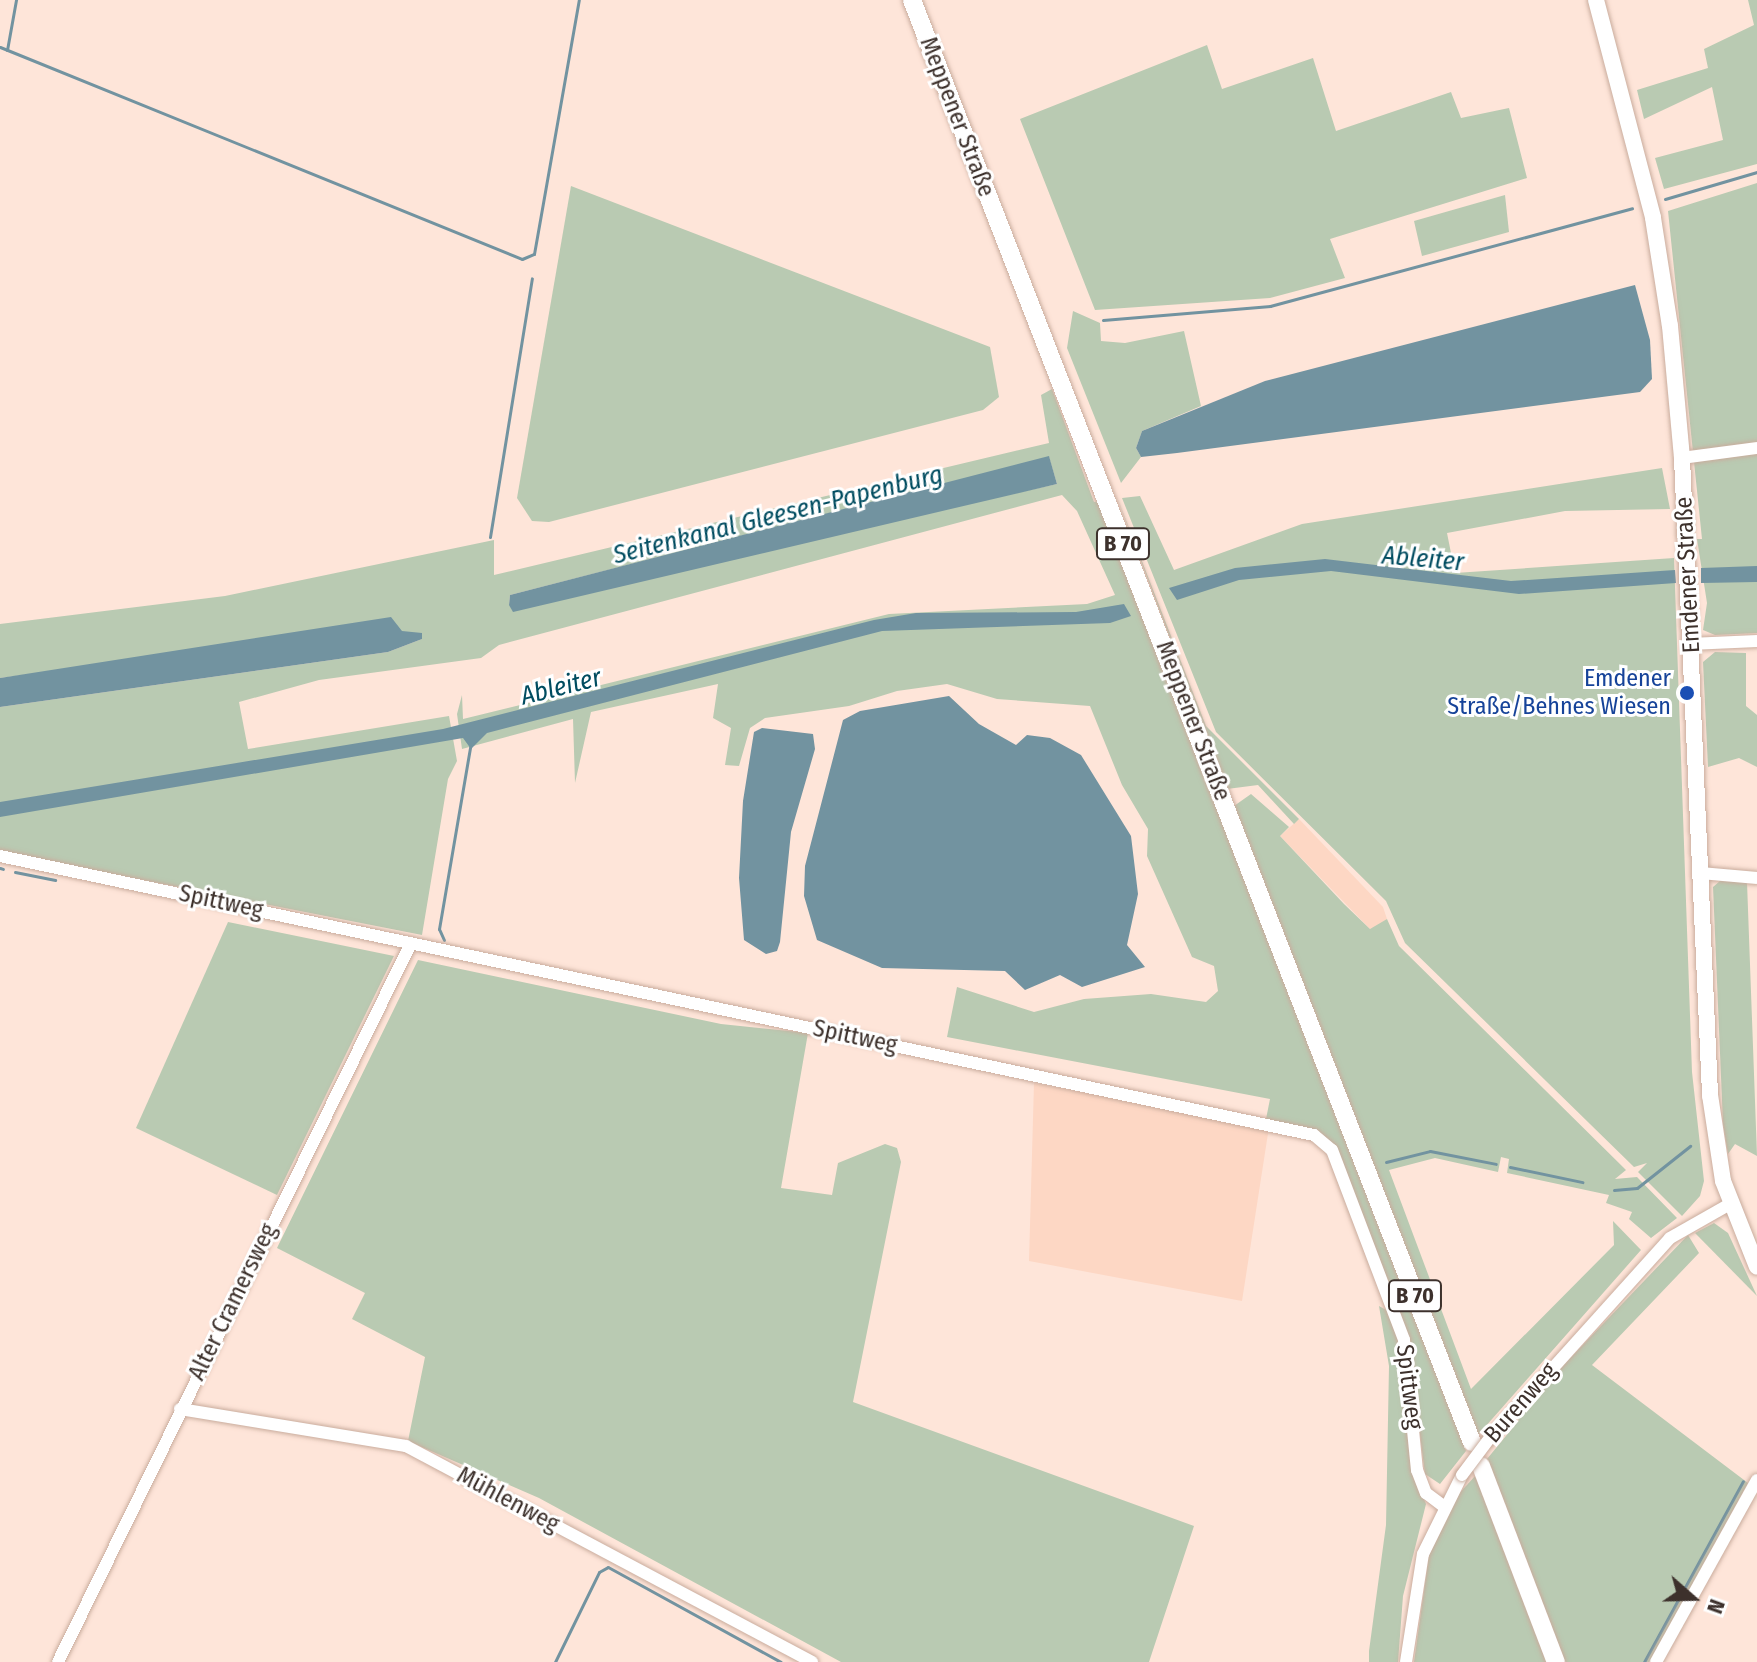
<!DOCTYPE html>
<html>
<head>
<meta charset="utf-8">
<style>
	body { margin:0 }
	#map { position:relative; width:1757px; height:1662px; overflow:hidden; background:#fee5d9; font-family:"Fira Sans Condensed",sans-serif }
	div>[style] { position:absolute }
	[style*='--x'] { left:calc(var(--x)*1px); top:calc(var(--y)*1px); width:calc(var(--w)*1px); rotate:calc(var(--a)*1deg) }
	.built>* { inset:0; background:#fdd7c4 }
	.green>* { inset:0; background:#b9cab2 }
	.water>* { inset:0; background:#7293a0 }
	.stream>* { height:3px; margin:-1.5px; padding:0 1.5px; transform-origin:1.5px; border-radius:1.5px; background:#7293a0 }
	.roads { filter:drop-shadow(0 0 2px #c9ac9d) drop-shadow(0 0 2px #c9ac9d) }
	.street>* { height:12px; margin:-6px; padding:0 6px; transform-origin:6px; border-radius:6px; background:#fff }
	.secondary>* { height:16px; margin:-8px; padding:0 8px; transform-origin:8px; border-radius:8px; background:#fff }
	.primary>* { height:18px; margin:-9px; padding:0 9px; transform-origin:9px; border-radius:9px; background:#fff }
	.bridges { filter:drop-shadow(0 0 2px #c9ac9d) drop-shadow(0 0 2px #c9ac9d) }
	.street-bridge>* { height:12px; margin:-6px; padding:0 6px; transform-origin:6px; border-radius:6px; background:#fff }
	.dots>* { width:22px; height:22px; translate:-50% -50%; box-sizing:border-box; border:4px solid #fff; border-radius:50% }
	span { translate:-50% -50%; white-space:nowrap; text-align:center; line-height:1.15; -webkit-text-stroke:6px #fff; paint-order:stroke }
	.shield-label span { padding:2px 6px; background:#fff; border:2px solid; border-radius:6px; -webkit-text-stroke-width:0 }
	.shield-label { font-size:22px; color:#3d312c; font-weight:700 }
	.street-label { font-size:24px; color:#3d312c }
	.transit-label { font-size:24px; color:#164399 }
	.right { translate:-100% -50%; text-align:right }
	.water-label { font-size:26px; color:#004c60; font-style:italic }
	.north { position:absolute; left:1653px; top:1558px; width:80px; height:80px; -webkit-text-stroke:6px #fff; paint-order:stroke; rotate:110deg; font-size:22px; font-weight:700; line-height:32px; text-align:center; color:#3d312c }
	.north::after { content:''; display:block; margin:auto; width:28px; height:36px; background:#3d312c; clip-path:polygon(50% 0,100% 100%,50% 72%,0 100%) }
</style>
</head>
<body>
<div id="map">
	<div class="built">
		<i style="clip-path:polygon(1299px 819px,1383px 907px,1387px 919px,1381px 926px,1370px 929px,1280px 836px)"></i>
		<i style="clip-path:polygon(1034px 1083px,1269px 1127px,1242px 1301px,1029px 1261px)"></i>
	</div>
	<div class="green">
		<i style="clip-path:polygon(1748px 0,1757px 0,1757px 164px,1664px 189px,1655px 158px,1723px 140px,1712px 87px,1644px 119px,1637px 90px,1708px 68px,1704px 49px,1754px 25px)"></i>
		<i style="clip-path:polygon(1207px 45px,1222px 89px,1313px 58px,1336px 131px,1451px 92px,1461px 118px,1509px 108px,1527px 178px,1330px 239px,1345px 278px,1270px 298px,1095px 310px,1020px 119px)"></i>
		<i style="clip-path:polygon(1757px 183px,1757px 633px,1715px 635px,1703px 630px,1707px 603px,1697px 539px,1702px 539px,1668px 211px)"></i>
		<i style="clip-path:polygon(571px 186px,990px 347px,999px 397px,983px 410px,549px 522px,532px 521px,517px 498px)"></i>
		<i style="clip-path:polygon(1505px 195px,1509px 232px,1422px 256px,1414px 221px)"></i>
		<i style="clip-path:polygon(1073px 311px,1100px 323px,1101px 341px,1125px 343px,1184px 331px,1201px 406px,1142px 431px,1136px 448px,1141px 457px,1121px 483px,1067px 348px)"></i>
		<i style="clip-path:polygon(evenodd,1052px 389px,1094px 502px,1101px 501px,1466px 1451px,1440px 1484px,1425px 1474px,1408px 1340px,1337px 1149px,1323px 1135px,1266px 1119px,1270px 1099px,947px 1037px,957px 987px,1034px 1012px,1084px 999px,1151px 994px,1206px 1002px,1218px 991px,1214px 966px,1192px 957px,1147px 856px,1148px 829px,1122px 785px,1090px 706px,997px 699px,947px 684px,897px 691px,849px 706px,765px 718px,750px 728px,739px 766px,725px 765px,731px 728px,713px 718px,718px 684px,591px 712px,575px 783px,573px 719px,462px 749px,457px 714px,462px 695px,463px 719px,889px 614px,1087px 604px,1115px 595px,1077px 511px,1062px 495px,499px 645px,481px 658px,319px 680px,239px 702px,248px 749px,449px 716px,457px 761px,448px 779px,422px 935px,0 852px,0 707px,388px 652px,422px 639px,146px 659px,0 678px,0 624px,225px 596px,494px 540px,494px 575px,1049px 443px,1041px 395px,1052px 389px,1049px 457px,1057px 484px,509px 605px,510px 595px,1049px 457px)"></i>
		<i style="clip-path:polygon(1662px 468px,1670px 509px,1565px 511px,1447px 533px,1455px 573px,1674px 558px,1692px 1072px,1704px 1181px,1700px 1196px,1682px 1216px,1638px 1172px,1647px 1163px,1634px 1167px,1405px 943px,1386px 901px,1216px 732px,1122px 498px,1140px 496px,1174px 570px,1302px 524px)"></i>
		<i style="clip-path:polygon(1115px 492px,1206px 726px,1299px 819px,1294px 824px,1258px 785px,1227px 789px)"></i>
		<i style="clip-path:polygon(1715px 652px,1746px 653px,1746px 706px,1757px 715px,1757px 767px,1739px 758px,1708px 767px,1703px 662px)"></i>
		<i style="clip-path:polygon(1251px 794px,1289px 827px,1280px 836px,1344px 904px,1370px 929px,1387px 919px,1399px 946px,1626px 1170px,1615px 1179px,1637px 1177px,1677px 1218px,1651px 1238px,1629px 1219px,1632px 1212px,1606px 1203px,1609px 1195px,1507px 1173px,1509px 1159px,1501px 1157px,1498px 1172px,1435px 1158px,1389px 1170px,1471px 1389px,1614px 1245px,1613px 1221px,1641px 1250px,1478px 1435px,1234px 806px)"></i>
		<i style="clip-path:polygon(1720px 881px,1747px 882px,1757px 1156px,1735px 1144px,1728px 1154px,1723px 1124px,1713px 887px)"></i>
		<i style="clip-path:polygon(228px 922px,394px 956px,277px 1195px,136px 1128px)"></i>
		<i style="clip-path:polygon(418px 960px,721px 1024px,808px 1033px,781px 1188px,832px 1195px,838px 1163px,885px 1144px,897px 1148px,901px 1162px,853px 1402px,1194px 1526px,1149px 1662px,841px 1662px,539px 1498px,408px 1441px,425px 1357px,352px 1319px,365px 1293px,277px 1248px)"></i>
		<i style="clip-path:polygon(1714px 1223px,1728px 1233px,1757px 1296px,1695px 1233px)"></i>
		<i style="clip-path:polygon(1688px 1235px,1699px 1253px,1592px 1365px,1748px 1483px,1650px 1662px,1565px 1662px,1487px 1459px,1519px 1420px,1515px 1416px)"></i>
		<i style="clip-path:polygon(1379px 1306px,1388px 1311px,1399px 1341px,1416px 1480px,1426px 1504px,1403px 1596px,1398px 1662px,1369px 1662px,1369px 1651px,1386px 1525px,1389px 1366px)"></i>
		<i style="clip-path:polygon(1476px 1475px,1548px 1662px,1414px 1662px,1429px 1555px,1455px 1498px)"></i>
	</div>
	<div class="water">
		<i style="clip-path:polygon(1635px 285px,1650px 340px,1652px 379px,1640px 392px,1177px 453px,1141px 457px,1136px 448px,1142px 431px,1265px 381px)"></i>
		<i style="clip-path:polygon(1049px 456px,1057px 484px,513px 612px,509px 605px,510px 595px)"></i>
		<i style="clip-path:polygon(1325px 559px,1511px 581px,1675px 570px,1676px 583px,1519px 594px,1331px 571px,1239px 580px,1177px 600px,1169px 588px,1235px 568px)"></i>
		<i style="clip-path:polygon(1757px 566px,1757px 582px,1701px 583px,1701px 568px)"></i>
		<i style="clip-path:polygon(1124px 604px,1131px 616px,1110px 623px,882px 631px,487px 733px,471px 749px,463px 738px,0 817px,0 802px,443px 729px,874px 620px,916px 613px,1076px 612px)"></i>
		<i style="clip-path:polygon(391px 617px,402px 631px,422px 633px,422px 639px,388px 652px,0 707px,0 678px)"></i>
		<i style="clip-path:polygon(949px 696px,979px 724px,1016px 745px,1027px 735px,1050px 738px,1081px 755px,1131px 836px,1138px 894px,1127px 945px,1145px 967px,1082px 987px,1060px 975px,1025px 990px,1005px 971px,882px 968px,817px 940px,804px 896px,805px 866px,843px 720px,860px 711px)"></i>
		<i style="clip-path:polygon(762px 728px,813px 734px,815px 749px,791px 832px,780px 942px,777px 951px,766px 954px,744px 940px,739px 878px,743px 801px,754px 732px)"></i>
	</div>
	<div class="stream">
		<i style="--x:0;--y:47;--w:563;--a:22.1"></i>
		<i style="--x:522;--y:259;--w:13;--a:-23"></i>
		<i style="--x:534;--y:254;--w:258;--a:-80"></i>
		<i style="--x:7;--y:50;--w:51;--a:-79.8"></i>
		<i style="--x:1665;--y:199;--w:96;--a:-16.4"></i>
		<i style="--x:1103;--y:320;--w:168;--a:-4.8"></i>
		<i style="--x:1270;--y:306;--w:375;--a:-15.1"></i>
		<i style="--x:490;--y:537;--w:262;--a:-80.8"></i>
		<i style="--x:0;--y:868;--w:3;--a:18"></i>
		<i style="--x:15;--y:872;--w:41;--a:11.3"></i>
		<i style="--x:444;--y:940;--w:12;--a:-114"></i>
		<i style="--x:439;--y:929;--w:185;--a:-80.3"></i>
		<i style="--x:1386;--y:1162;--w:45;--a:-14"></i>
		<i style="--x:1430;--y:1151;--w:67;--a:11.1"></i>
		<i style="--x:1510;--y:1167;--w:74;--a:11.8"></i>
		<i style="--x:1614;--y:1190;--w:23;--a:-5"></i>
		<i style="--x:1637;--y:1188;--w:68;--a:-38.4"></i>
		<i style="--x:555;--y:1662;--w:100;--a:-63.9"></i>
		<i style="--x:599;--y:1572;--w:10;--a:-29"></i>
		<i style="--x:608;--y:1567;--w:197;--a:28.8"></i>
		<i style="--x:1644;--y:1662;--w:206;--a:-61.3"></i>
	</div>
	<div class="roads">
		<div class="street">
			<i style="--x:1682;--y:458;--w:76;--a:-7.6"></i>
			<i style="--x:1690;--y:644;--w:67;--a:-2.6"></i>
			<i style="--x:0;--y:856;--w:1343;--a:11.99"></i>
			<i style="--x:1314;--y:1135;--w:23;--a:40"></i>
			<i style="--x:1332;--y:1150;--w:203;--a:69.2"></i>
			<i style="--x:1404;--y:1340;--w:131;--a:84.3"></i>
			<i style="--x:1417;--y:1470;--w:25;--a:69"></i>
			<i style="--x:1426;--y:1493;--w:21;--a:37"></i>
			<i style="--x:1701;--y:873;--w:56;--a:5.1"></i>
			<i style="--x:180;--y:1409;--w:229;--a:9.3"></i>
			<i style="--x:406;--y:1446;--w:460;--a:28"></i>
			<i style="--x:1489;--y:1439;--w:270;--a:-48"></i>
			<i style="--x:1670;--y:1238;--w:69;--a:-29.5"></i>
			<i style="--x:58;--y:1662;--w:801;--a:-63.85"></i>
			<i style="--x:1406;--y:1662;--w:109;--a:-81.1"></i>
			<i style="--x:1423;--y:1554;--w:88;--a:-63.7"></i>
			<i style="--x:1656;--y:1662;--w:208;--a:-61"></i>
		</div>
		<div class="secondary">
			<i style="--x:1596;--y:0;--w:225;--a:75.3"></i>
			<i style="--x:1653;--y:218;--w:109;--a:81.1"></i>
			<i style="--x:1670;--y:326;--w:133;--a:84.8"></i>
			<i style="--x:1682;--y:458;--w:638;--a:87.48"></i>
			<i style="--x:1710;--y:1095;--w:87;--a:81.4"></i>
			<i style="--x:1723;--y:1181;--w:92;--a:68.4"></i>
		</div>
		<div class="primary">
			<i style="--x:912;--y:0;--w:1547;--a:68.78"></i>
			<i style="--x:1481;--y:1466;--w:210;--a:69.1"></i>
		</div>
	</div>
	<div class="bridges">
		<div class="street-bridge">
			<i style="--x:1462;--y:1475;--w:45;--a:-53.1"></i>
		</div>
	</div>
	<div class="dots">
		<i style="left:1687px;top:693px;background:#1a4fb4"></i>
	</div>
	<div class="shield-label">
		<span style="left:1123px;top:544px">B 70</span>
		<span style="left:1415px;top:1296px">B 70</span>
	</div>
	<div class="street-label">
		<span style="left:957px;top:117px;rotate:69deg">Meppener Straße</span>
		<span style="left:1688px;top:575px;rotate:-93deg">Emdener Straße</span>
		<span style="left:1193px;top:721px;rotate:69deg">Meppener Straße</span>
		<span style="left:221px;top:902px;rotate:12deg">Spittweg</span>
		<span style="left:855px;top:1037px;rotate:12deg">Spittweg</span>
		<span style="left:233px;top:1302px;rotate:-64deg">Alter Cramersweg</span>
		<span style="left:1409px;top:1387px;rotate:83deg">Spittweg</span>
		<span style="left:1521px;top:1403px;rotate:-49deg">Burenweg</span>
		<span style="left:508px;top:1500px;rotate:28deg">Mühlenweg</span>
	</div>
	<div class="transit-label">
		<span class="right" style="left:1671px;top:693px">Emdener<br>Straße/Behnes Wiesen</span>
	</div>
	<div class="water-label">
		<span style="left:778px;top:515px;rotate:-14deg">Seitenkanal Gleesen-Papenburg</span>
		<span style="left:1423px;top:559px;rotate:5deg">Ableiter</span>
		<span style="left:561px;top:687px;rotate:-14deg">Ableiter</span>
	</div>
	<div class="north">N</div>
</div>
</body>
</html>
